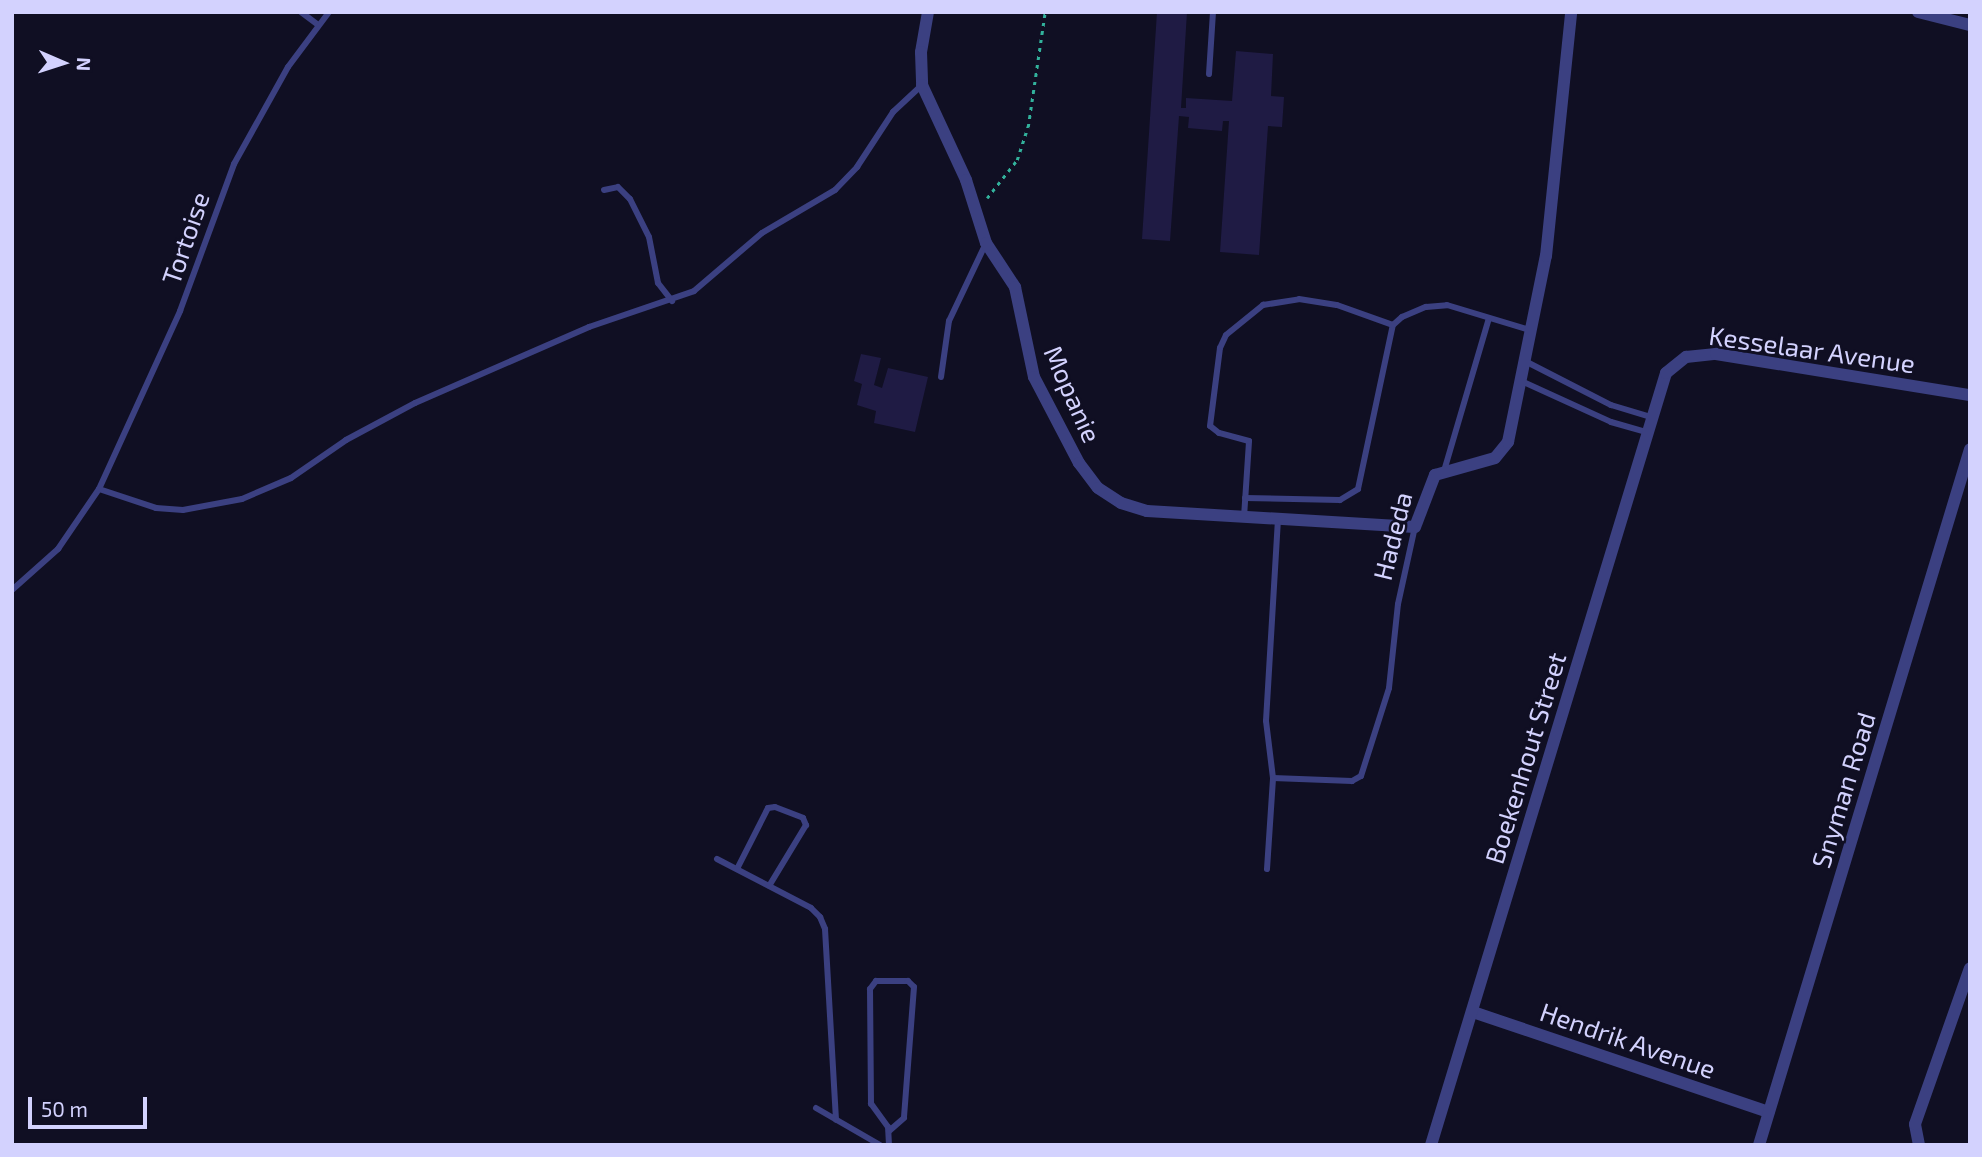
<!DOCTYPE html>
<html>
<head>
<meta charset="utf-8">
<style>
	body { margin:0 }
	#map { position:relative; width:1982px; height:1157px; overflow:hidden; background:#100f23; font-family:"Exo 2",sans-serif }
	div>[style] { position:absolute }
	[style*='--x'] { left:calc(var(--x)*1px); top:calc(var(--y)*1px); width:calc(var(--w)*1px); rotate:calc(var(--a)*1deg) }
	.building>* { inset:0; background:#1f1b44 }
	.path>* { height:2.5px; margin-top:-1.25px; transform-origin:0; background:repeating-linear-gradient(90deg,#32b29c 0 3.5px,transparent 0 8.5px) }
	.lane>* { height:6px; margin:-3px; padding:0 3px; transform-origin:3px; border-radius:3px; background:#3b4081 }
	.street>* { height:12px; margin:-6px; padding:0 6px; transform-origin:6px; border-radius:6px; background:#3b4081 }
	span { translate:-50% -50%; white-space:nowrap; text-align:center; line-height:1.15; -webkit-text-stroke:5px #100f23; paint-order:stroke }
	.street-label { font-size:26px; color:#d3d2fe }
	.frame { position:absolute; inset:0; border:14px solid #d3d2fe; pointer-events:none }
	.north { position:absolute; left:28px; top:28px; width:70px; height:70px; -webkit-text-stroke:5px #100f23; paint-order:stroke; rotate:93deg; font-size:19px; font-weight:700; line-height:28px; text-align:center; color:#d3d2fe }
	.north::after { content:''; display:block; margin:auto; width:24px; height:32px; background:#d3d2fe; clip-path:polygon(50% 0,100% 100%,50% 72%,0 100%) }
	.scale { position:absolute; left:28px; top:1097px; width:119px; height:32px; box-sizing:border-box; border:4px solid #d3d2fe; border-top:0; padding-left:9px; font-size:21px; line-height:24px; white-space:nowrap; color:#d3d2fe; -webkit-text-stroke:5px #100f23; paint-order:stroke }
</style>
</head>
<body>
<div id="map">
	<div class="building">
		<i style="clip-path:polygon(1157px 12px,1187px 12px,1181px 108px,1186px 108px,1186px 98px,1232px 101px,1236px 51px,1273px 54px,1271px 96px,1284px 97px,1282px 127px,1268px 126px,1259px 255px,1220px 252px,1229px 121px,1223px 121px,1222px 131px,1188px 128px,1189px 117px,1179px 116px,1170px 241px,1142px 239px)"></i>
		<i style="clip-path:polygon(861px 354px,881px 358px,874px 385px,882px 388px,888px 368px,928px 377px,915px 432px,874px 423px,876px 411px,857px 405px,862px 384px,854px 381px)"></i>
	</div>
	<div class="path">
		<i style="--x:987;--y:198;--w:48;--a:-51.7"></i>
		<i style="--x:1017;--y:160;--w:35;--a:-72"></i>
		<i style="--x:1028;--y:127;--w:116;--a:-81.6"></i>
	</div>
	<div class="lane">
		<i style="--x:301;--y:12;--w:21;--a:37"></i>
		<i style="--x:1209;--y:74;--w:62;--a:-86.3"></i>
		<i style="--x:604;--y:190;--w:14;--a:-12"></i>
		<i style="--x:618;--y:187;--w:17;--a:45"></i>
		<i style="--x:630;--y:199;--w:42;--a:63.4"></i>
		<i style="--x:649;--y:237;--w:47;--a:78.9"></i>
		<i style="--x:658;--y:283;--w:23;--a:52"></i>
		<i style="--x:1523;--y:360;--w:99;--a:27.1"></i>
		<i style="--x:1611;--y:405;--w:42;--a:16.7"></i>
		<i style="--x:941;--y:377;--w:57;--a:-81.9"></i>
		<i style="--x:949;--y:321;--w:86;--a:-64.6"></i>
		<i style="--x:1519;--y:380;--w:101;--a:24.5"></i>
		<i style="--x:1611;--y:422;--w:36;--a:16"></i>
		<i style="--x:1444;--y:471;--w:159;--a:-73.6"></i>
		<i style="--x:99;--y:489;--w:60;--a:18.4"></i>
		<i style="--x:156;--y:508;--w:27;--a:4"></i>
		<i style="--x:183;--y:510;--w:60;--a:-10.6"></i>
		<i style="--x:242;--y:499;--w:53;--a:-23.2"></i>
		<i style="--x:291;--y:478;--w:67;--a:-34.6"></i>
		<i style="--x:346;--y:440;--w:78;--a:-28.2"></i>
		<i style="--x:415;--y:403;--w:190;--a:-23.6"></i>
		<i style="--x:589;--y:327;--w:111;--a:-18.9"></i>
		<i style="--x:694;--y:291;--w:89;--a:-40.5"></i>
		<i style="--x:762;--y:233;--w:85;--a:-30.5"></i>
		<i style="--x:835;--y:190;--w:32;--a:-46"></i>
		<i style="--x:857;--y:167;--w:66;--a:-56.8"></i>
		<i style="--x:893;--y:112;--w:40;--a:-43"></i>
		<i style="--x:1245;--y:498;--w:95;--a:1.2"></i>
		<i style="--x:1340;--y:500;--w:21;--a:-31"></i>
		<i style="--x:1358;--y:489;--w:168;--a:-78"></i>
		<i style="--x:1393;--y:325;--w:12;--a:-42"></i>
		<i style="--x:1402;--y:317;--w:26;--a:-23"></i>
		<i style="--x:1426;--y:307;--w:21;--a:-5"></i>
		<i style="--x:1447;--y:305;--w:87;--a:16.8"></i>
		<i style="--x:1244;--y:517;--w:76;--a:-86.2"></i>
		<i style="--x:1249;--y:441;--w:31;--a:-165"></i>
		<i style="--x:1219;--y:433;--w:11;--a:-142"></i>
		<i style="--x:1210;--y:426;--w:79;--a:-82.7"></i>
		<i style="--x:1220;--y:348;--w:14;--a:-65"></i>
		<i style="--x:1226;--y:335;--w:48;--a:-39"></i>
		<i style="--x:1263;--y:305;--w:36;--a:-9"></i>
		<i style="--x:1299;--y:299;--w:38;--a:9"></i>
		<i style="--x:1337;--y:305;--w:59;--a:19.7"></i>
		<i style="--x:1278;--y:519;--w:202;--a:93.4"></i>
		<i style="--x:1266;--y:721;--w:57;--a:83"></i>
		<i style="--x:1273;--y:778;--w:79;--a:2.2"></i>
		<i style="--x:1352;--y:781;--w:10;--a:-29"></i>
		<i style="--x:1361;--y:776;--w:92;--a:-72.3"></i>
		<i style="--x:1389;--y:688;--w:84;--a:-83.9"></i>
		<i style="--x:1398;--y:604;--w:79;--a:-77.6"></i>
		<i style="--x:12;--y:590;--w:62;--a:-41.7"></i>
		<i style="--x:58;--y:549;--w:73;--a:-55.7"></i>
		<i style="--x:99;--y:489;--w:196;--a:-65.5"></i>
		<i style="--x:180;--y:311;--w:157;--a:-69.8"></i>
		<i style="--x:234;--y:164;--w:111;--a:-60.9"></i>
		<i style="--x:288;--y:67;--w:69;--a:-53.3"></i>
		<i style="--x:717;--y:859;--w:106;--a:27.5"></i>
		<i style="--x:811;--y:908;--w:13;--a:45"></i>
		<i style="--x:820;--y:917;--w:13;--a:67"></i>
		<i style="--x:825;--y:929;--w:191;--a:86.7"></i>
		<i style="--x:737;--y:869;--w:68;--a:-63.1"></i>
		<i style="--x:768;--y:808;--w:7;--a:-8"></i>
		<i style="--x:775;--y:807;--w:30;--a:21"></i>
		<i style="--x:803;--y:818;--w:8;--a:67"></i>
		<i style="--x:806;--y:825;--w:71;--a:121.2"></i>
		<i style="--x:1267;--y:869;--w:91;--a:-86.2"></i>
		<i style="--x:816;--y:1108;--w:74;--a:30"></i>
		<i style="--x:889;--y:1145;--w:18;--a:-93"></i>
		<i style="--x:888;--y:1127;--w:29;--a:-126"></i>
		<i style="--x:871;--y:1104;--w:115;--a:-90.5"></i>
		<i style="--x:870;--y:989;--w:10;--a:-53"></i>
		<i style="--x:876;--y:981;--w:32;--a:0"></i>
		<i style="--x:908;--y:981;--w:8;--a:45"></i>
		<i style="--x:914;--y:987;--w:131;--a:94.4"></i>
		<i style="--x:904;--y:1118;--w:20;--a:139"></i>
	</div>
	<div class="street">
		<i style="--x:928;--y:12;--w:41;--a:99.9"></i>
		<i style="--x:921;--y:52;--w:33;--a:88"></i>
		<i style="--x:922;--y:85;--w:105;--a:65.1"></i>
		<i style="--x:966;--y:180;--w:66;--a:72.4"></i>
		<i style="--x:986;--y:243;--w:53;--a:56.6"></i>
		<i style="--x:1015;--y:287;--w:92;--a:78.1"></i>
		<i style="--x:1034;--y:377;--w:97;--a:62.4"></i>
		<i style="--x:1079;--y:463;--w:31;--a:53"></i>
		<i style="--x:1098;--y:488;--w:27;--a:33"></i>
		<i style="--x:1121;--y:503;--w:27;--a:17"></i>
		<i style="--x:1147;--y:511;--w:268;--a:3.4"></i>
		<i style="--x:1415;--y:527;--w:56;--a:-69"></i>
		<i style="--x:1435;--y:475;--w:62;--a:-15.8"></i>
		<i style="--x:1495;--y:458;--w:21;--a:-51"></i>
		<i style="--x:1508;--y:442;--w:190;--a:-78.5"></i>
		<i style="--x:1546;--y:256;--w:245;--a:-84.1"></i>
		<i style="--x:1918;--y:12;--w:54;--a:14"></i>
		<i style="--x:1473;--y:1012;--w:312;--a:18.7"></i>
		<i style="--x:1431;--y:1145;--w:807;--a:-73.07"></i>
		<i style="--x:1666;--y:373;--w:26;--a:-39"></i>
		<i style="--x:1686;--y:357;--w:30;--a:-6"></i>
		<i style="--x:1716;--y:354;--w:257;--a:9.2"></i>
		<i style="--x:1759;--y:1145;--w:727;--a:-73.13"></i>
		<i style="--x:1919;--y:1145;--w:21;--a:-101"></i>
		<i style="--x:1915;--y:1124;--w:165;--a:-70.6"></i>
	</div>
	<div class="street-label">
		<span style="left:185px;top:238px;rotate:-71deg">Tortoise</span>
		<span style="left:1812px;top:349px;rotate:8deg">Kesselaar Avenue</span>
		<span style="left:1073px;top:394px;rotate:66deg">Mopanie</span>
		<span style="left:1392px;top:536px;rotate:-76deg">Hadeda</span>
		<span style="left:1525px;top:758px;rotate:-73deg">Boekenhout Street</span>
		<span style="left:1843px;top:790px;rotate:-73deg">Snyman Road</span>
		<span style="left:1628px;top:1040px;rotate:19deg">Hendrik Avenue</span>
	</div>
	<div class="frame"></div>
	<div class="north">N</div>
	<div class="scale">50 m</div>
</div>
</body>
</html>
